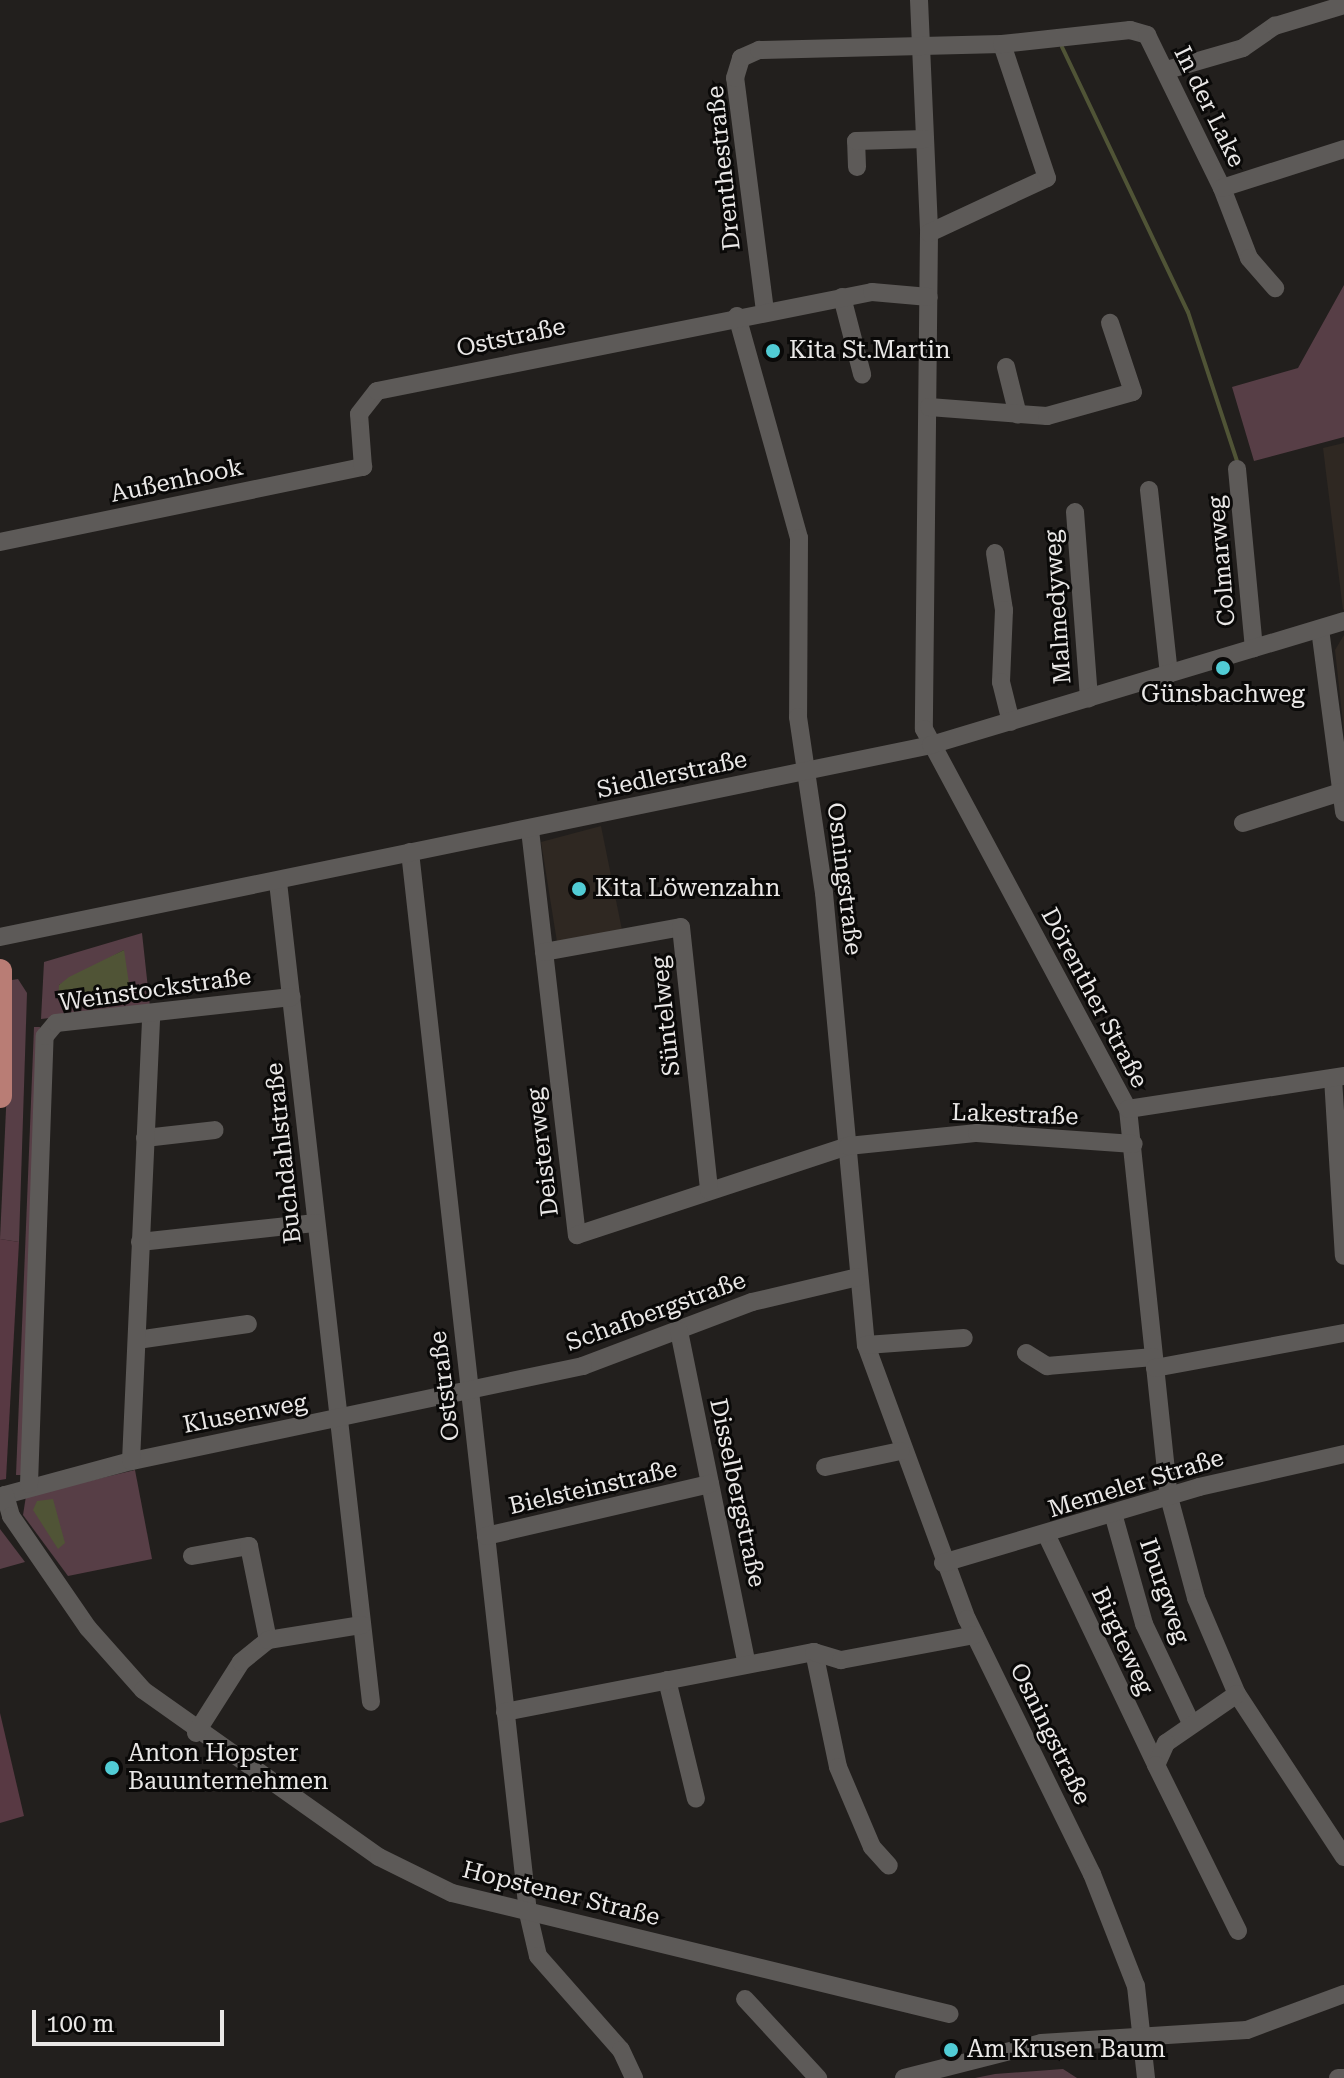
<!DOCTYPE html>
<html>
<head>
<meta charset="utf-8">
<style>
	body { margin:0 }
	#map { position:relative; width:1344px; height:2078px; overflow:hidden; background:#221f1d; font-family:"Roboto Serif",serif }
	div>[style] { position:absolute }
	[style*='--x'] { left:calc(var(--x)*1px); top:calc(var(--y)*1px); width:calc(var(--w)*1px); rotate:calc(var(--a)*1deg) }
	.built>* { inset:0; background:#2f2822 }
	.green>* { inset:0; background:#573e46 }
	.forest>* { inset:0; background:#583943 }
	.water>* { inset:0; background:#505436 }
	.stream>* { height:4px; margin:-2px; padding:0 2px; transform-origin:2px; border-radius:2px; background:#505436 }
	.minor>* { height:18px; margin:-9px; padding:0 9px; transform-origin:9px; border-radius:9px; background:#5d5a58 }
	.major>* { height:24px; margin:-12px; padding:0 12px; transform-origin:12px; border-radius:12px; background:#b97d75 }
	.dots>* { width:22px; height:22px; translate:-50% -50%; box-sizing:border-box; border:4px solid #0a0908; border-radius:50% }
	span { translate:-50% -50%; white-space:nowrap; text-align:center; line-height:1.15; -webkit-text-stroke:6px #0a0908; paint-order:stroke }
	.street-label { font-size:24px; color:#eae8e7 }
	.poi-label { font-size:24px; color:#eae8e7 }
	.left { translate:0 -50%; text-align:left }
	.scale { position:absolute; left:32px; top:2010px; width:192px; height:36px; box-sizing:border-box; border:4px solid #eae8e7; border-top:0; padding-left:10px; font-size:24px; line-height:28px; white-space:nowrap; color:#eae8e7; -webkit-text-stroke:6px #0a0908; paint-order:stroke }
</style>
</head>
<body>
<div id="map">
	<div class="built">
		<i style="clip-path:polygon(1344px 443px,1344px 609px,1343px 610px,1323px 448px)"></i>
		<i style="clip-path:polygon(1344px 635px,1344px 732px,1335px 650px)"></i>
		<i style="clip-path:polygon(601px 826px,622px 930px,557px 942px,541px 842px)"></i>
	</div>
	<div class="green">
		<i style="clip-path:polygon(1344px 285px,1344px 437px,1254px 461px,1232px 387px,1298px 368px)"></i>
		<i style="clip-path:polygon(evenodd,142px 933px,150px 1007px,41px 1019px,44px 962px,142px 933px,124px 950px,111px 996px,98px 992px,76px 1002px,59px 985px,124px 950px)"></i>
		<i style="clip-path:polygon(18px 979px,27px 993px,19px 1242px,0 1239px,12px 980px)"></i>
		<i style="clip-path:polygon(34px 1027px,40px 1027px,21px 1475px,16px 1475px)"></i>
		<i style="clip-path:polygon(135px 1470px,152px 1559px,68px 1576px,23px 1515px,26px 1496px)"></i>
		<i style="clip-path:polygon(0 1529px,25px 1562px,0 1569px)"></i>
		<i style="clip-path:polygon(1063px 2069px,1077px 2078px,975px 2078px,995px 2074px)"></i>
	</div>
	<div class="forest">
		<i style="clip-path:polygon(0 1239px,19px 1242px,6px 1479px,0 1480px)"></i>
		<i style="clip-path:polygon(0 1713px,24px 1816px,0 1823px)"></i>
	</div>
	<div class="water">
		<i style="clip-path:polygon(124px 950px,131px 997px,98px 992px,66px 1005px,58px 999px,59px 985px,69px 977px)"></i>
		<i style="clip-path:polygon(53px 1499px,65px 1543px,58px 1549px,33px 1510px,37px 1501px)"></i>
	</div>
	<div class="stream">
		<i style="--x:1062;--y:47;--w:293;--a:64.6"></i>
		<i style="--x:1188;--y:312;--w:157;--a:71.8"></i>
	</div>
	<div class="minor">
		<i style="--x:919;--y:0;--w:233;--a:87.5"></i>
		<i style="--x:929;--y:233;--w:496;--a:90.6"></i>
		<i style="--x:924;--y:729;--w:431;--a:61.8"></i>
		<i style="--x:1128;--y:1109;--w:390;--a:84"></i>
		<i style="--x:1169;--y:1497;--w:105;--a:75"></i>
		<i style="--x:1196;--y:1598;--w:104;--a:66.9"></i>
		<i style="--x:1237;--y:1694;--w:195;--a:56.7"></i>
		<i style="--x:1167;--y:70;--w:79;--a:-16.1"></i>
		<i style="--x:1243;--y:48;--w:39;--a:-35"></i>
		<i style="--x:1275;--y:26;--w:72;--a:-16.9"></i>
		<i style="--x:857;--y:167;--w:26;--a:-92"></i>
		<i style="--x:856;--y:141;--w:69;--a:-1.7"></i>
		<i style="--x:1222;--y:188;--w:75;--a:68.9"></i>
		<i style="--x:1249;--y:258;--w:40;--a:49"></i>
		<i style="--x:929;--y:233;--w:130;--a:-25"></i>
		<i style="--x:1047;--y:178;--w:141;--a:-108.6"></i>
		<i style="--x:842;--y:297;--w:80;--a:75.4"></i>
		<i style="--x:765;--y:311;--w:235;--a:-97.3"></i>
		<i style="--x:735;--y:78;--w:21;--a:-73"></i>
		<i style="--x:741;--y:58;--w:20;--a:-24"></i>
		<i style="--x:759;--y:50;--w:243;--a:-1.4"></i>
		<i style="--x:1002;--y:44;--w:129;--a:-6.2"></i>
		<i style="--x:1130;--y:30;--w:18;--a:16"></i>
		<i style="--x:1147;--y:35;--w:170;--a:63.9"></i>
		<i style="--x:1222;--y:188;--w:128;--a:-17.7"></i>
		<i style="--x:737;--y:316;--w:230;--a:74.4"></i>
		<i style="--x:799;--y:538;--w:179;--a:90.3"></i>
		<i style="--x:798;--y:717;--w:178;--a:81.6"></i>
		<i style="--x:824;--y:893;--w:454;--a:84.7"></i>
		<i style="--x:866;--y:1345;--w:292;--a:69.8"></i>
		<i style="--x:967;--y:1619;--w:284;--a:63.9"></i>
		<i style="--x:1092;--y:1874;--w:120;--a:68.6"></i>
		<i style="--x:1136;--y:1986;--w:93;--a:83.8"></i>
		<i style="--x:1006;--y:367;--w:49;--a:76"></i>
		<i style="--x:929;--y:407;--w:118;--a:4.4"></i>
		<i style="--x:1047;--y:416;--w:89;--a:-15.6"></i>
		<i style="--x:1133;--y:392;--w:73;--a:-108.4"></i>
		<i style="--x:1237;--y:469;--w:180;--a:84.6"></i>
		<i style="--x:1149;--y:490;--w:185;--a:83.8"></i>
		<i style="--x:1075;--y:512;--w:187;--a:85.7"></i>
		<i style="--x:0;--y:542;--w:371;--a:-11.7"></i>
		<i style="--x:363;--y:467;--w:53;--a:-94.3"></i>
		<i style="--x:359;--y:414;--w:29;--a:-52"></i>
		<i style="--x:377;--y:391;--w:505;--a:-11.31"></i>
		<i style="--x:872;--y:292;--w:57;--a:5"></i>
		<i style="--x:995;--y:553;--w:58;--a:81"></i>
		<i style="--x:1004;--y:610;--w:72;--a:92.4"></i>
		<i style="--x:1001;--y:682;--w:41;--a:76"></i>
		<i style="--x:1320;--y:629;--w:185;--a:82.5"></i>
		<i style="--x:1243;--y:823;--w:103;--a:-17.6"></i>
		<i style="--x:530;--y:830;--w:408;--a:83.4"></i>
		<i style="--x:577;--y:1235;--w:285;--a:-18.2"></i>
		<i style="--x:848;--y:1146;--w:130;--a:-5.8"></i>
		<i style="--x:977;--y:1133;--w:157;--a:4"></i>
		<i style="--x:410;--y:852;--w:1068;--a:83.65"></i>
		<i style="--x:528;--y:1913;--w:44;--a:76.9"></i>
		<i style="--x:538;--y:1956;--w:125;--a:48.6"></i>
		<i style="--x:621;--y:2050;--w:31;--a:65"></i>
		<i style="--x:278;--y:882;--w:825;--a:83.53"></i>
		<i style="--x:0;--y:937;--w:951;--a:-11.65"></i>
		<i style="--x:931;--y:745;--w:431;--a:-16.7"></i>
		<i style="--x:544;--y:952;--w:139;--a:-10.3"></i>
		<i style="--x:681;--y:927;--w:265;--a:83.9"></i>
		<i style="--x:1333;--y:1078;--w:178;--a:86.5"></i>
		<i style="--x:1128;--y:1109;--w:219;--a:-8.7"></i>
		<i style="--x:145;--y:1138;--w:70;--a:-6.5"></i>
		<i style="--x:140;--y:1242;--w:177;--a:-6.2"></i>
		<i style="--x:858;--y:1277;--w:109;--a:166.7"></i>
		<i style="--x:752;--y:1302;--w:181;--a:159.3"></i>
		<i style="--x:583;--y:1366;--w:462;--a:168.1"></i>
		<i style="--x:131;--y:1461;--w:131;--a:164.9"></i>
		<i style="--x:5;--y:1495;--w:22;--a:74"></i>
		<i style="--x:11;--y:1516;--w:136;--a:55.5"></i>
		<i style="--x:88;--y:1628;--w:83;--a:48.4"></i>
		<i style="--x:143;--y:1690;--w:289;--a:35.3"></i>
		<i style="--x:379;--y:1857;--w:81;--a:26.3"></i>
		<i style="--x:452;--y:1893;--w:512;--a:13.66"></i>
		<i style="--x:679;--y:1331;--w:340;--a:78.5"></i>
		<i style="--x:137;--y:1340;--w:112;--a:-8.2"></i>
		<i style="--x:866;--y:1345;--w:98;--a:-4.1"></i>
		<i style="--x:1026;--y:1353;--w:25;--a:32"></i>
		<i style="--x:1047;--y:1366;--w:107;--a:-4.8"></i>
		<i style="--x:1155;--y:1368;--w:192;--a:-10.5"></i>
		<i style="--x:131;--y:1461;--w:448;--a:-87.4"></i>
		<i style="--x:825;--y:1467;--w:77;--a:-12"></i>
		<i style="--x:29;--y:1484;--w:448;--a:-88"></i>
		<i style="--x:45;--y:1036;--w:17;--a:-50"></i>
		<i style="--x:56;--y:1023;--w:237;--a:-6.3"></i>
		<i style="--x:1114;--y:1517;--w:111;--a:74.3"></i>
		<i style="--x:1144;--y:1624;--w:110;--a:64.6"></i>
		<i style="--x:486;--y:1536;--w:230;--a:-13.1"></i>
		<i style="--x:1047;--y:1536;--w:254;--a:64.5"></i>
		<i style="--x:192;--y:1556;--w:58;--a:-10"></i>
		<i style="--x:249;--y:1546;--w:96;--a:78.6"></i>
		<i style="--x:943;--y:1563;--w:267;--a:-16.5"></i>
		<i style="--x:1199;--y:1487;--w:149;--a:-12.8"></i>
		<i style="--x:814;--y:1652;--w:117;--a:78.2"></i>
		<i style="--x:838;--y:1767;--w:87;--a:67"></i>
		<i style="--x:872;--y:1847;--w:25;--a:48"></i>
		<i style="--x:667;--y:1680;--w:122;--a:76.3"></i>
		<i style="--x:1237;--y:1694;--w:86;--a:145.4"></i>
		<i style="--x:1166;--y:1743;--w:24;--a:114"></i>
		<i style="--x:1156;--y:1765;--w:185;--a:63.7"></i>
		<i style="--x:505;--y:1712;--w:315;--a:-11"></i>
		<i style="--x:814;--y:1652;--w:28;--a:17"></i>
		<i style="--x:841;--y:1660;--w:136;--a:-10.6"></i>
		<i style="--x:196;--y:1733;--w:84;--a:-57.6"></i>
		<i style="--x:241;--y:1662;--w:35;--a:-39"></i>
		<i style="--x:268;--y:1640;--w:95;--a:-9.1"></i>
		<i style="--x:745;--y:1999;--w:108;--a:47.3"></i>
		<i style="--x:904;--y:2078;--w:141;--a:-14.3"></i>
		<i style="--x:1041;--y:2043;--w:206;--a:-3.6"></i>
		<i style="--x:1247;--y:2030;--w:103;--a:-20.4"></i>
		<i style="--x:1338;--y:2078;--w:6;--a:0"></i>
	</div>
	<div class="major">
		<i style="--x:0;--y:971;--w:125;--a:90"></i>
	</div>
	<div class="dots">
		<i style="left:773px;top:351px;background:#51ccd5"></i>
		<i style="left:1223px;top:668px;background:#51ccd5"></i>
		<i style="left:579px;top:889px;background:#51ccd5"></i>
		<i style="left:112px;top:1768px;background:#51ccd5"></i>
		<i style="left:951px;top:2050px;background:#51ccd5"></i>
	</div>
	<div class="street-label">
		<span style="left:1209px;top:107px;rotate:64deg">In der Lake</span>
		<span style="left:724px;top:168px;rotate:-96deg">Drenthestraße</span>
		<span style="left:511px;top:338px;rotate:-12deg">Oststraße</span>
		<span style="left:177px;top:481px;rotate:-12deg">Außenhook</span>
		<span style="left:1222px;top:561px;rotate:-95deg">Colmarweg</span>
		<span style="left:1058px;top:607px;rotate:-94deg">Malmedyweg</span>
		<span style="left:672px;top:775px;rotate:-12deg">Siedlerstraße</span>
		<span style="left:844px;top:879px;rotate:83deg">Osningstraße</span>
		<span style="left:155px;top:990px;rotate:-8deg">Weinstockstraße</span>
		<span style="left:1094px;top:998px;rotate:62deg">Dörenther Straße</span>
		<span style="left:666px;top:1016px;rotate:-96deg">Süntelweg</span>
		<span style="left:1015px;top:1115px;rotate:2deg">Lakestraße</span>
		<span style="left:543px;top:1152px;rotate:-97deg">Deisterweg</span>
		<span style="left:284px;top:1153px;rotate:-96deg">Buchdahlstraße</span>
		<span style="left:656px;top:1312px;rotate:-20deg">Schafbergstraße</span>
		<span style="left:445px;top:1386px;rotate:-97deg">Oststraße</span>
		<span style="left:245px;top:1414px;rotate:-11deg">Klusenweg</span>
		<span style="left:1136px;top:1484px;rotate:-17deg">Memeler Straße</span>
		<span style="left:593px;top:1488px;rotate:-13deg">Bielsteinstraße</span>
		<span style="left:737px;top:1493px;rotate:78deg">Disselbergstraße</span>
		<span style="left:1164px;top:1591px;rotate:71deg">Iburgweg</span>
		<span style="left:1122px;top:1641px;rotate:65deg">Birgteweg</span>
		<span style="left:1050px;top:1734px;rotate:64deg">Osningstraße</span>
		<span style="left:561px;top:1894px;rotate:14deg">Hopstener Straße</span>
	</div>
	<div class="poi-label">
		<span class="left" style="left:789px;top:351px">Kita St.Martin</span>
		<span style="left:1223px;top:695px">Günsbachweg</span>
		<span class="left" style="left:595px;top:889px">Kita Löwenzahn</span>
		<span class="left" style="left:128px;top:1768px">Anton Hopster<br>Bauunternehmen</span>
		<span class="left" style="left:967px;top:2050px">Am Krusen Baum</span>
	</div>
	<div class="scale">100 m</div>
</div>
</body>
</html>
